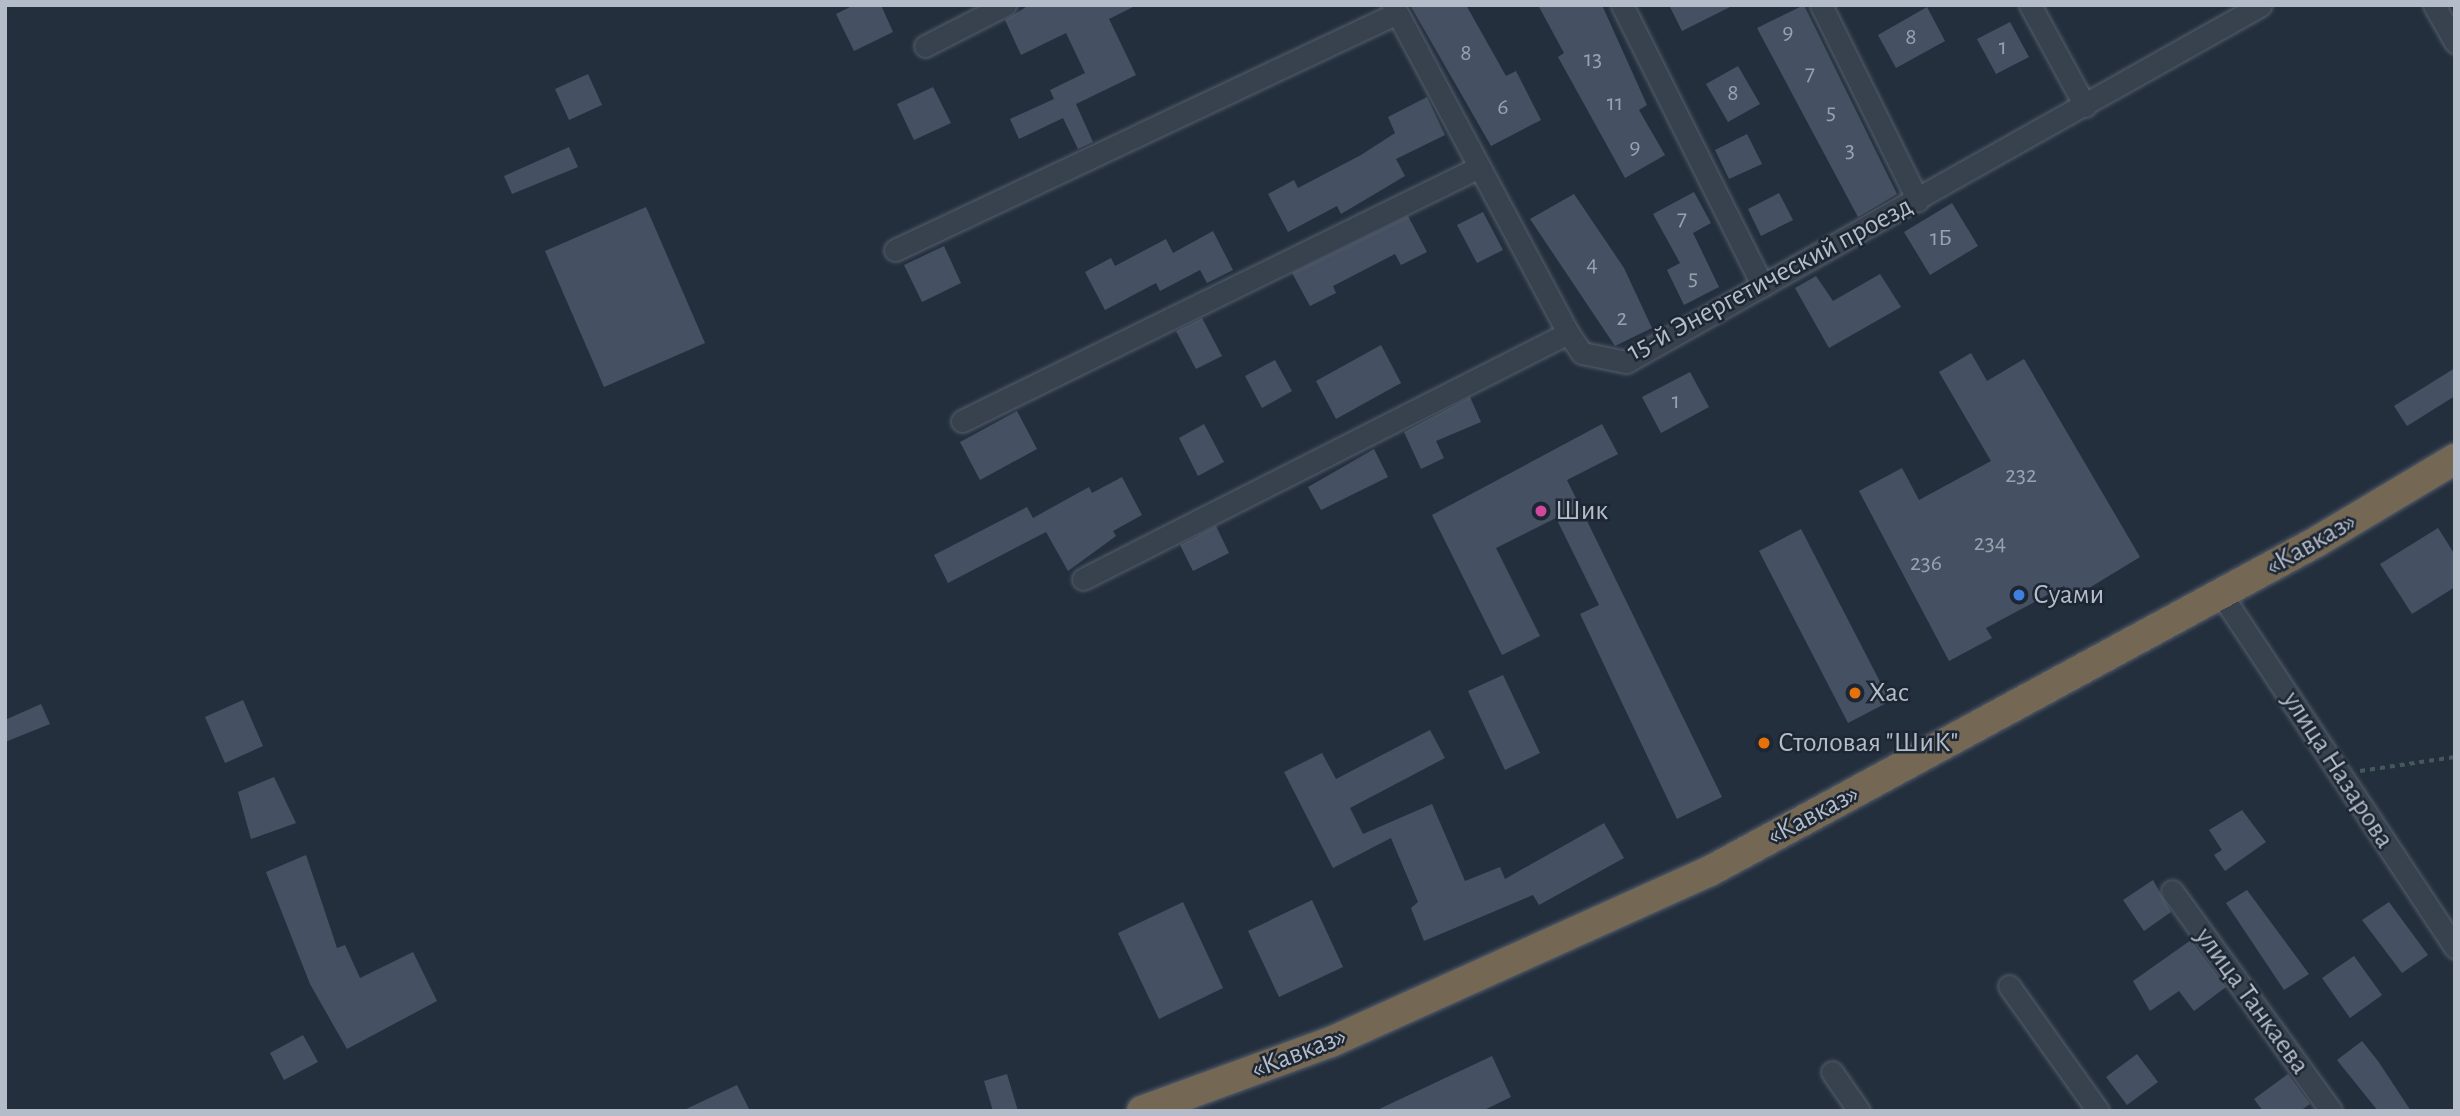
<!DOCTYPE html>
<html>
<head>
<meta charset="utf-8">
<style>
	body { margin:0 }
	#map { position:relative; width:2460px; height:1116px; overflow:hidden; background:#242f3e; font-family:"Alegreya Sans",sans-serif }
	div>[style] { position:absolute }
	[style*='--x'] { left:calc(var(--x)*1px); top:calc(var(--y)*1px); width:calc(var(--w)*1px); rotate:calc(var(--a)*1deg) }
	.building>* { inset:0; background:#455162 }
	.path>* { height:3.5px; margin-top:-1.75px; transform-origin:0; background:repeating-linear-gradient(90deg,#44595c 0 5px,transparent 0 10px) }
	.roads { filter:drop-shadow(0 0 2px #565f6c) drop-shadow(0 0 2px #565f6c) }
	.minor>* { height:21px; margin:-10.5px; padding:0 10.5px; transform-origin:10.5px; border-radius:10.5px; background:#38414e }
	.highway>* { height:30px; margin:-15px; padding:0 15px; transform-origin:15px; border-radius:15px; background:#746855 }
	.dots>* { width:19px; height:19px; translate:-50% -50%; box-sizing:border-box; border:4px solid #1d2633; border-radius:50% }
	span { translate:-50% -50%; white-space:nowrap; text-align:center; line-height:1.15; -webkit-text-stroke:5px #1d2633; paint-order:stroke }
	.number-label { font-size:24px; color:#98a1af }
	.number-label span { -webkit-text-stroke-width:0 }
	.street-label { font-size:28px; color:#b4bcc9 }
	.poi-label { font-size:28px; color:#b4bcc9 }
	.left { translate:0 -50%; text-align:left }
	.frame { position:absolute; inset:0; border:7px solid #b4bcc9; pointer-events:none }
</style>
</head>
<body>
<div id="map">
	<div class="building">
		<i style="clip-path:polygon(854px 5px,881px 5px,893px 32px,854px 51px,836px 14px)"></i>
		<i style="clip-path:polygon(1029px 5px,1137px 5px,1109px 19px,1136px 75px,1076px 104px,1093px 142px,1078px 149px,1063px 118px,1019px 139px,1010px 119px,1054px 99px,1050px 90px,1085px 73px,1066px 33px,1021px 55px,1005px 20px)"></i>
		<i style="clip-path:polygon(1410px 5px,1466px 5px,1506px 76px,1516px 71px,1541px 120px,1491px 146px)"></i>
		<i style="clip-path:polygon(1538px 5px,1602px 5px,1647px 105px,1639px 110px,1665px 155px,1625px 178px,1558px 57px,1564px 53px)"></i>
		<i style="clip-path:polygon(1669px 5px,1734px 5px,1682px 31px)"></i>
		<i style="clip-path:polygon(1804px 5px,1897px 194px,1858px 217px,1757px 28px)"></i>
		<i style="clip-path:polygon(1927px 7px,1945px 41px,1896px 68px,1878px 35px)"></i>
		<i style="clip-path:polygon(2010px 22px,2029px 57px,1996px 74px,1977px 39px)"></i>
		<i style="clip-path:polygon(1738px 66px,1760px 104px,1728px 122px,1706px 84px)"></i>
		<i style="clip-path:polygon(588px 74px,602px 105px,569px 120px,555px 89px)"></i>
		<i style="clip-path:polygon(933px 87px,951px 123px,914px 140px,897px 104px)"></i>
		<i style="clip-path:polygon(1427px 97px,1445px 135px,1396px 159px,1405px 176px,1341px 214px,1337px 206px,1288px 232px,1268px 194px,1294px 180px,1298px 188px,1361px 155px,1395px 133px,1388px 117px)"></i>
		<i style="clip-path:polygon(1747px 134px,1762px 164px,1729px 179px,1715px 150px)"></i>
		<i style="clip-path:polygon(569px 147px,578px 167px,512px 194px,504px 176px)"></i>
		<i style="clip-path:polygon(1694px 192px,1711px 223px,1693px 233px,1719px 287px,1684px 305px,1667px 270px,1680px 263px,1653px 214px)"></i>
		<i style="clip-path:polygon(1779px 193px,1793px 220px,1761px 236px,1748px 209px)"></i>
		<i style="clip-path:polygon(1574px 194px,1624px 268px,1652px 328px,1615px 346px,1530px 219px)"></i>
		<i style="clip-path:polygon(1952px 203px,1978px 246px,1930px 275px,1904px 232px)"></i>
		<i style="clip-path:polygon(646px 207px,705px 343px,604px 387px,545px 251px)"></i>
		<i style="clip-path:polygon(1483px 212px,1503px 250px,1477px 263px,1457px 225px)"></i>
		<i style="clip-path:polygon(1408px 216px,1427px 252px,1401px 265px,1395px 254px,1333px 286px,1336px 293px,1310px 306px,1292px 273px)"></i>
		<i style="clip-path:polygon(1213px 231px,1233px 270px,1207px 283px,1200px 270px,1160px 291px,1156px 283px,1105px 310px,1085px 272px,1111px 258px,1115px 266px,1166px 239px,1173px 253px)"></i>
		<i style="clip-path:polygon(944px 246px,961px 283px,922px 302px,904px 265px)"></i>
		<i style="clip-path:polygon(1880px 274px,1901px 307px,1829px 348px,1795px 288px,1816px 276px,1833px 301px)"></i>
		<i style="clip-path:polygon(1202px 318px,1222px 356px,1196px 369px,1176px 331px)"></i>
		<i style="clip-path:polygon(1381px 345px,1401px 383px,1336px 419px,1316px 381px)"></i>
		<i style="clip-path:polygon(1971px 353px,1987px 381px,2024px 359px,2140px 557px,2071px 599px,2064px 586px,1986px 628px,1992px 638px,1949px 661px,1859px 491px,1902px 468px,1919px 500px,1991px 461px,1939px 372px)"></i>
		<i style="clip-path:polygon(1275px 360px,1292px 391px,1262px 408px,1245px 376px)"></i>
		<i style="clip-path:polygon(2455px 368px,2455px 396px,2407px 426px,2394px 406px)"></i>
		<i style="clip-path:polygon(1690px 372px,1709px 407px,1661px 433px,1642px 397px)"></i>
		<i style="clip-path:polygon(1470px 397px,1481px 422px,1436px 441px,1444px 458px,1421px 469px,1404px 432px)"></i>
		<i style="clip-path:polygon(1017px 411px,1037px 449px,980px 480px,960px 442px)"></i>
		<i style="clip-path:polygon(1204px 424px,1224px 462px,1198px 476px,1179px 438px)"></i>
		<i style="clip-path:polygon(1602px 424px,1618px 454px,1567px 480px,1722px 797px,1677px 819px,1580px 614px,1599px 605px,1556px 518px,1496px 548px,1540px 636px,1502px 655px,1432px 515px)"></i>
		<i style="clip-path:polygon(1374px 449px,1388px 477px,1321px 510px,1308px 487px)"></i>
		<i style="clip-path:polygon(1122px 477px,1142px 515px,1113px 531px,1116px 536px,1068px 571px,1046px 532px,948px 583px,934px 555px,1027px 507px,1033px 518px,1089px 487px,1092px 493px)"></i>
		<i style="clip-path:polygon(1216px 526px,1229px 553px,1193px 571px,1180px 545px)"></i>
		<i style="clip-path:polygon(2438px 528px,2455px 555px,2455px 587px,2412px 614px,2380px 564px)"></i>
		<i style="clip-path:polygon(1801px 529px,1890px 701px,1848px 723px,1759px 551px)"></i>
		<i style="clip-path:polygon(1503px 675px,1540px 753px,1505px 770px,1468px 691px)"></i>
		<i style="clip-path:polygon(243px 700px,263px 746px,225px 763px,205px 717px)"></i>
		<i style="clip-path:polygon(41px 704px,50px 724px,5px 742px,5px 720px)"></i>
		<i style="clip-path:polygon(1430px 730px,1445px 758px,1350px 808px,1363px 834px,1432px 804px,1465px 881px,1500px 867px,1505px 879px,1604px 823px,1624px 858px,1539px 905px,1533px 895px,1424px 941px,1411px 908px,1418px 902px,1391px 838px,1333px 868px,1284px 772px,1322px 753px,1336px 779px)"></i>
		<i style="clip-path:polygon(274px 777px,296px 823px,251px 839px,238px 792px)"></i>
		<i style="clip-path:polygon(2242px 810px,2266px 842px,2225px 871px,2214px 855px,2222px 850px,2209px 830px)"></i>
		<i style="clip-path:polygon(306px 855px,337px 948px,345px 945px,360px 978px,413px 952px,437px 1001px,347px 1049px,310px 984px,266px 872px)"></i>
		<i style="clip-path:polygon(2153px 880px,2171px 912px,2144px 931px,2123px 900px)"></i>
		<i style="clip-path:polygon(2247px 890px,2309px 974px,2284px 990px,2226px 903px)"></i>
		<i style="clip-path:polygon(1312px 900px,1343px 967px,1279px 997px,1248px 931px)"></i>
		<i style="clip-path:polygon(1183px 902px,1223px 988px,1159px 1019px,1118px 933px)"></i>
		<i style="clip-path:polygon(2389px 902px,2428px 955px,2402px 973px,2362px 920px)"></i>
		<i style="clip-path:polygon(2191px 940px,2226px 987px,2194px 1011px,2179px 991px,2150px 1011px,2133px 981px)"></i>
		<i style="clip-path:polygon(2354px 956px,2382px 995px,2350px 1018px,2322px 978px)"></i>
		<i style="clip-path:polygon(303px 1035px,318px 1062px,284px 1080px,270px 1053px)"></i>
		<i style="clip-path:polygon(2362px 1041px,2378px 1061px,2411px 1111px,2378px 1111px,2337px 1060px)"></i>
		<i style="clip-path:polygon(2137px 1054px,2158px 1082px,2127px 1105px,2106px 1077px)"></i>
		<i style="clip-path:polygon(1492px 1056px,1511px 1097px,1482px 1111px,1375px 1111px)"></i>
		<i style="clip-path:polygon(1007px 1074px,1018px 1111px,993px 1111px,984px 1081px)"></i>
		<i style="clip-path:polygon(2288px 1074px,2310px 1104px,2300px 1111px,2263px 1111px,2254px 1099px)"></i>
		<i style="clip-path:polygon(737px 1085px,750px 1111px,682px 1111px)"></i>
	</div>
	<div class="path">
		<i style="--x:2360;--y:771;--w:96;--a:-8.4"></i>
	</div>
	<div class="roads">
		<div class="minor">
			<i style="--x:1393;--y:5;--w:372;--a:61.9"></i>
			<i style="--x:1568;--y:333;--w:24;--a:55"></i>
			<i style="--x:1582;--y:353;--w:45;--a:11.6"></i>
			<i style="--x:1626;--y:362;--w:728;--a:-29.34"></i>
			<i style="--x:1622;--y:5;--w:314;--a:63.4"></i>
			<i style="--x:1821;--y:5;--w:218;--a:63.6"></i>
			<i style="--x:2030;--y:5;--w:115;--a:61.4"></i>
			<i style="--x:2434;--y:5;--w:43;--a:60.4"></i>
			<i style="--x:925;--y:46;--w:90;--a:-27.1"></i>
			<i style="--x:895;--y:250;--w:555;--a:-25.27"></i>
			<i style="--x:962;--y:421;--w:576;--a:-26.16"></i>
			<i style="--x:1083;--y:579;--w:544;--a:-26.89"></i>
			<i style="--x:2221;--y:594;--w:424;--a:56.5"></i>
			<i style="--x:2172;--y:891;--w:271;--a:54.1"></i>
			<i style="--x:2009;--y:986;--w:153;--a:54.5"></i>
			<i style="--x:1832;--y:1072;--w:47;--a:55.3"></i>
		</div>
		<div class="highway">
			<i style="--x:1142;--y:1111;--w:201;--a:-20.1"></i>
			<i style="--x:1331;--y:1042;--w:416;--a:-24.3"></i>
			<i style="--x:1710;--y:871;--w:692;--a:-28.49"></i>
			<i style="--x:2318;--y:541;--w:160;--a:-30.9"></i>
		</div>
	</div>
	<div class="dots">
		<i style="left:1541px;top:511px;background:#d1479c"></i>
		<i style="left:2019px;top:595px;background:#3f7fe0"></i>
		<i style="left:1855px;top:693px;background:#e8710a"></i>
		<i style="left:1764px;top:743px;background:#e8710a"></i>
	</div>
	<div class="number-label">
		<span style="left:1788px;top:33px">9</span>
		<span style="left:1911px;top:38px">8</span>
		<span style="left:2003px;top:48px">1</span>
		<span style="left:1466px;top:54px">8</span>
		<span style="left:1593px;top:60px">13</span>
		<span style="left:1810px;top:74px">7</span>
		<span style="left:1733px;top:94px">8</span>
		<span style="left:1615px;top:104px">11</span>
		<span style="left:1503px;top:108px">6</span>
		<span style="left:1831px;top:113px">5</span>
		<span style="left:1635px;top:148px">9</span>
		<span style="left:1850px;top:151px">3</span>
		<span style="left:1682px;top:219px">7</span>
		<span style="left:1941px;top:239px">1Б</span>
		<span style="left:1592px;top:265px">4</span>
		<span style="left:1693px;top:279px">5</span>
		<span style="left:1622px;top:319px">2</span>
		<span style="left:1676px;top:402px">1</span>
		<span style="left:2021px;top:476px">232</span>
		<span style="left:1990px;top:544px">234</span>
		<span style="left:1926px;top:564px">236</span>
	</div>
	<div class="street-label">
		<span style="left:1770px;top:279px;rotate:-28deg">15-й Энергетический проезд</span>
		<span style="left:2311px;top:544px;rotate:-30deg">«Кавказ»</span>
		<span style="left:2338px;top:770px;rotate:57deg">улица Назарова</span>
		<span style="left:1813px;top:815px;rotate:-28deg">«Кавказ»</span>
		<span style="left:2252px;top:1001px;rotate:54deg">улица Танкаева</span>
		<span style="left:1299px;top:1053px;rotate:-21deg">«Кавказ»</span>
	</div>
	<div class="poi-label">
		<span class="left" style="left:1555px;top:511px">Шик</span>
		<span class="left" style="left:2033px;top:595px">Суами</span>
		<span class="left" style="left:1869px;top:693px">Хас</span>
		<span class="left" style="left:1778px;top:743px">Столовая "ШиК"</span>
	</div>
	<div class="frame"></div>
</div>
</body>
</html>
